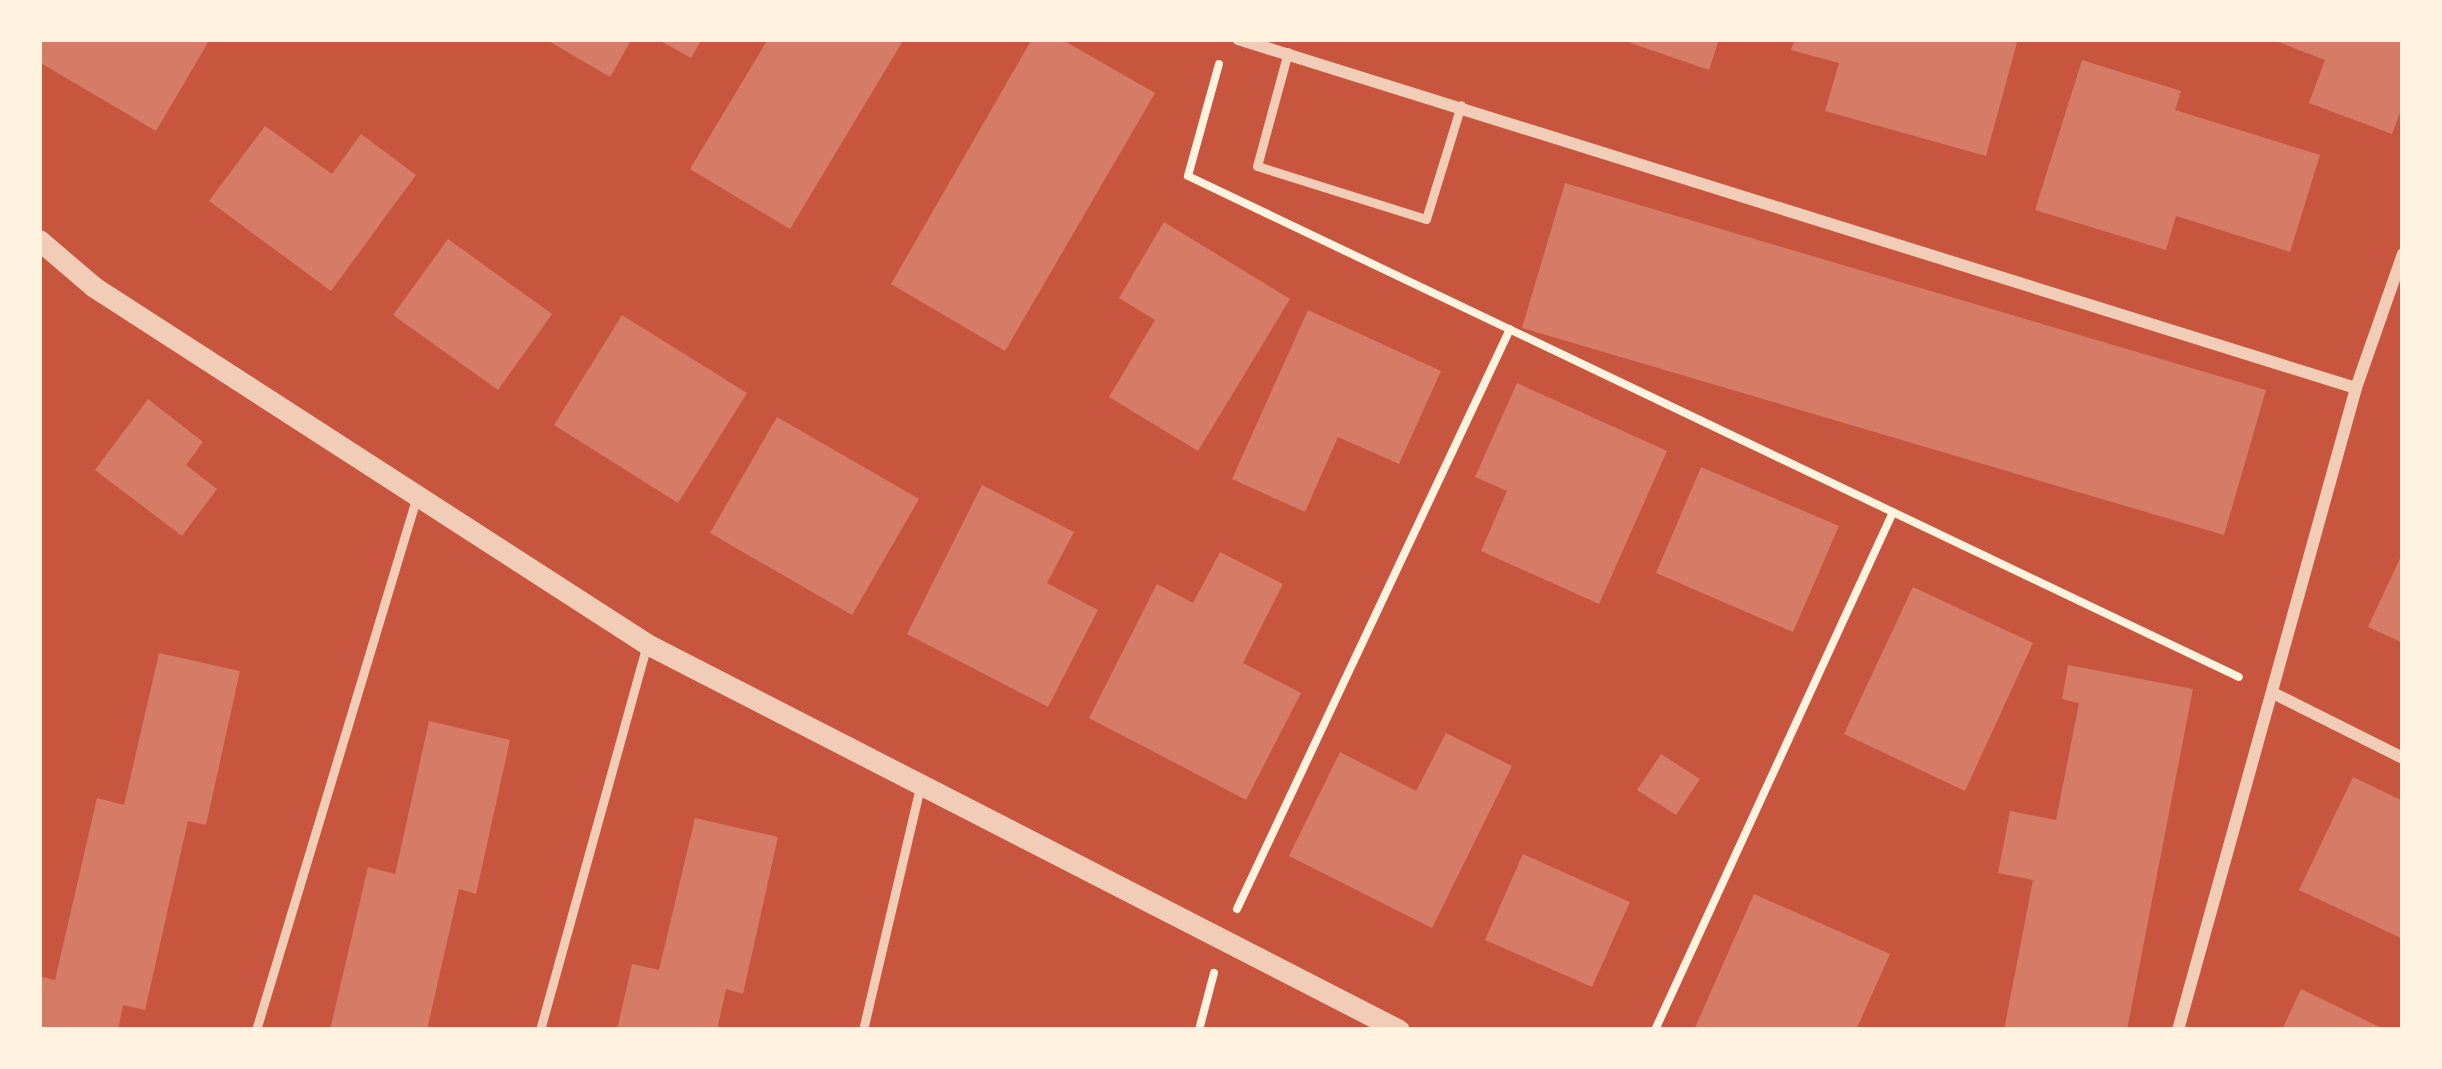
<!DOCTYPE html>
<html>
<head>
<meta charset="utf-8">
<style>
	body { margin:0 }
	#map { position:relative; width:2442px; height:1069px; overflow:hidden; background:#c8553d; font-family:"Varela Round",sans-serif }
	div>[style] { position:absolute }
	[style*='--x'] { left:calc(var(--x)*1px); top:calc(var(--y)*1px); width:calc(var(--w)*1px); rotate:calc(var(--a)*1deg) }
	.building>* { inset:0; background:#d67c66 }
	.path>* { height:8px; margin:-4px; padding:0 4px; transform-origin:4px; border-radius:4px; background:#fff3e0 }
	.service>* { height:9px; margin:-4.5px; padding:0 4.5px; transform-origin:4.5px; border-radius:4.5px; background:#f1ccb7 }
	.minor>* { height:12px; margin:-6px; padding:0 6px; transform-origin:6px; border-radius:6px; background:#f1ccb7 }
	.tertiary>* { height:21px; margin:-10.5px; padding:0 10.5px; transform-origin:10.5px; border-radius:10.5px; background:#f1ccb7 }
	span { translate:-50% -50%; white-space:nowrap; text-align:center; line-height:1.15; -webkit-text-stroke:10px #fff3e0; paint-order:stroke }
	.frame { position:absolute; inset:0; border:42px solid #fff3e0; pointer-events:none }
</style>
</head>
<body>
<div id="map">
	<div class="building">
		<i style="clip-path:polygon(39px 39px,210px 39px,156px 131px,39px 62px)"></i>
		<i style="clip-path:polygon(545px 39px,632px 39px,610px 77px)"></i>
		<i style="clip-path:polygon(657px 39px,702px 39px,691px 58px)"></i>
		<i style="clip-path:polygon(768px 39px,904px 39px,790px 229px,690px 169px)"></i>
		<i style="clip-path:polygon(1032px 39px,1061px 39px,1155px 93px,1005px 351px,891px 284px)"></i>
		<i style="clip-path:polygon(1619px 39px,1719px 39px,1709px 70px)"></i>
		<i style="clip-path:polygon(1795px 39px,2018px 39px,1986px 156px,1825px 111px,1839px 63px,1791px 50px)"></i>
		<i style="clip-path:polygon(2270px 39px,2403px 39px,2403px 105px,2392px 134px,2309px 103px,2325px 60px)"></i>
		<i style="clip-path:polygon(2082px 60px,2181px 91px,2175px 110px,2320px 155px,2290px 252px,2176px 216px,2166px 250px,2035px 210px)"></i>
		<i style="clip-path:polygon(265px 126px,332px 174px,361px 134px,416px 175px,331px 291px,209px 201px)"></i>
		<i style="clip-path:polygon(1565px 183px,2266px 390px,2224px 535px,1522px 328px)"></i>
		<i style="clip-path:polygon(1164px 222px,1290px 299px,1198px 451px,1109px 397px,1155px 320px,1119px 298px)"></i>
		<i style="clip-path:polygon(448px 239px,552px 314px,498px 390px,393px 315px)"></i>
		<i style="clip-path:polygon(1308px 310px,1441px 371px,1399px 464px,1338px 437px,1305px 512px,1232px 479px)"></i>
		<i style="clip-path:polygon(622px 315px,747px 393px,678px 503px,554px 425px)"></i>
		<i style="clip-path:polygon(1517px 383px,1667px 451px,1599px 604px,1481px 551px,1507px 491px,1475px 477px)"></i>
		<i style="clip-path:polygon(148px 399px,203px 442px,186px 465px,217px 489px,182px 536px,95px 470px)"></i>
		<i style="clip-path:polygon(777px 417px,919px 499px,852px 615px,710px 533px)"></i>
		<i style="clip-path:polygon(1701px 467px,1839px 526px,1793px 632px,1656px 573px)"></i>
		<i style="clip-path:polygon(982px 485px,1074px 532px,1047px 583px,1098px 610px,1048px 707px,907px 634px)"></i>
		<i style="clip-path:polygon(1220px 552px,1283px 584px,1243px 663px,1301px 693px,1246px 800px,1089px 718px,1157px 584px,1193px 603px)"></i>
		<i style="clip-path:polygon(2403px 552px,2403px 643px,2368px 627px)"></i>
		<i style="clip-path:polygon(1913px 587px,2033px 643px,1965px 791px,1844px 734px)"></i>
		<i style="clip-path:polygon(159px 653px,240px 671px,206px 825px,188px 821px,145px 1010px,123px 1005px,118px 1030px,39px 1030px,39px 976px,55px 980px,97px 798px,124px 805px)"></i>
		<i style="clip-path:polygon(2068px 665px,2193px 689px,2127px 1030px,2004px 1030px,2033px 880px,1998px 873px,2010px 811px,2056px 820px,2079px 703px,2062px 699px)"></i>
		<i style="clip-path:polygon(429px 721px,510px 740px,476px 894px,459px 889px,427px 1030px,330px 1030px,368px 867px,395px 874px)"></i>
		<i style="clip-path:polygon(1446px 733px,1512px 766px,1432px 928px,1289px 856px,1340px 752px,1416px 791px)"></i>
		<i style="clip-path:polygon(1661px 754px,1700px 779px,1676px 815px,1637px 790px)"></i>
		<i style="clip-path:polygon(2353px 777px,2403px 801px,2403px 939px,2299px 890px)"></i>
		<i style="clip-path:polygon(695px 818px,778px 837px,743px 994px,726px 989px,717px 1030px,617px 1030px,632px 964px,659px 970px)"></i>
		<i style="clip-path:polygon(1523px 854px,1630px 902px,1592px 987px,1485px 940px)"></i>
		<i style="clip-path:polygon(1754px 894px,1890px 954px,1856px 1030px,1694px 1030px)"></i>
		<i style="clip-path:polygon(2301px 989px,2386px 1030px,2282px 1030px)"></i>
	</div>
	<div class="path">
		<i style="--x:1219;--y:64;--w:116;--a:105.5"></i>
		<i style="--x:1188;--y:176;--w:1164;--a:25.49"></i>
		<i style="--x:1237;--y:909;--w:641;--a:-64.79"></i>
		<i style="--x:1199;--y:1030;--w:59;--a:-75.3"></i>
		<i style="--x:1655;--y:1030;--w:570;--a:-65.32"></i>
	</div>
	<div class="service">
		<i style="--x:1288;--y:52;--w:118;--a:105.2"></i>
		<i style="--x:1257;--y:166;--w:177;--a:17.4"></i>
		<i style="--x:1426;--y:219;--w:119;--a:-72.9"></i>
		<i style="--x:256;--y:1030;--w:555;--a:-73.23"></i>
		<i style="--x:540;--y:1030;--w:396;--a:-74.5"></i>
		<i style="--x:863;--y:1030;--w:250;--a:-76.8"></i>
	</div>
	<div class="minor">
		<i style="--x:1238;--y:39;--w:1171;--a:17.34"></i>
		<i style="--x:2273;--y:693;--w:145;--a:26.6"></i>
		<i style="--x:2178;--y:1030;--w:666;--a:-74.5"></i>
		<i style="--x:2356;--y:388;--w:142;--a:-70.7"></i>
	</div>
	<div class="tertiary">
		<i style="--x:39;--y:240;--w:72;--a:40.5"></i>
		<i style="--x:94;--y:287;--w:658;--a:32.85"></i>
		<i style="--x:647;--y:644;--w:845;--a:27.17"></i>
	</div>
	<div class="frame"></div>
</div>
</body>
</html>
